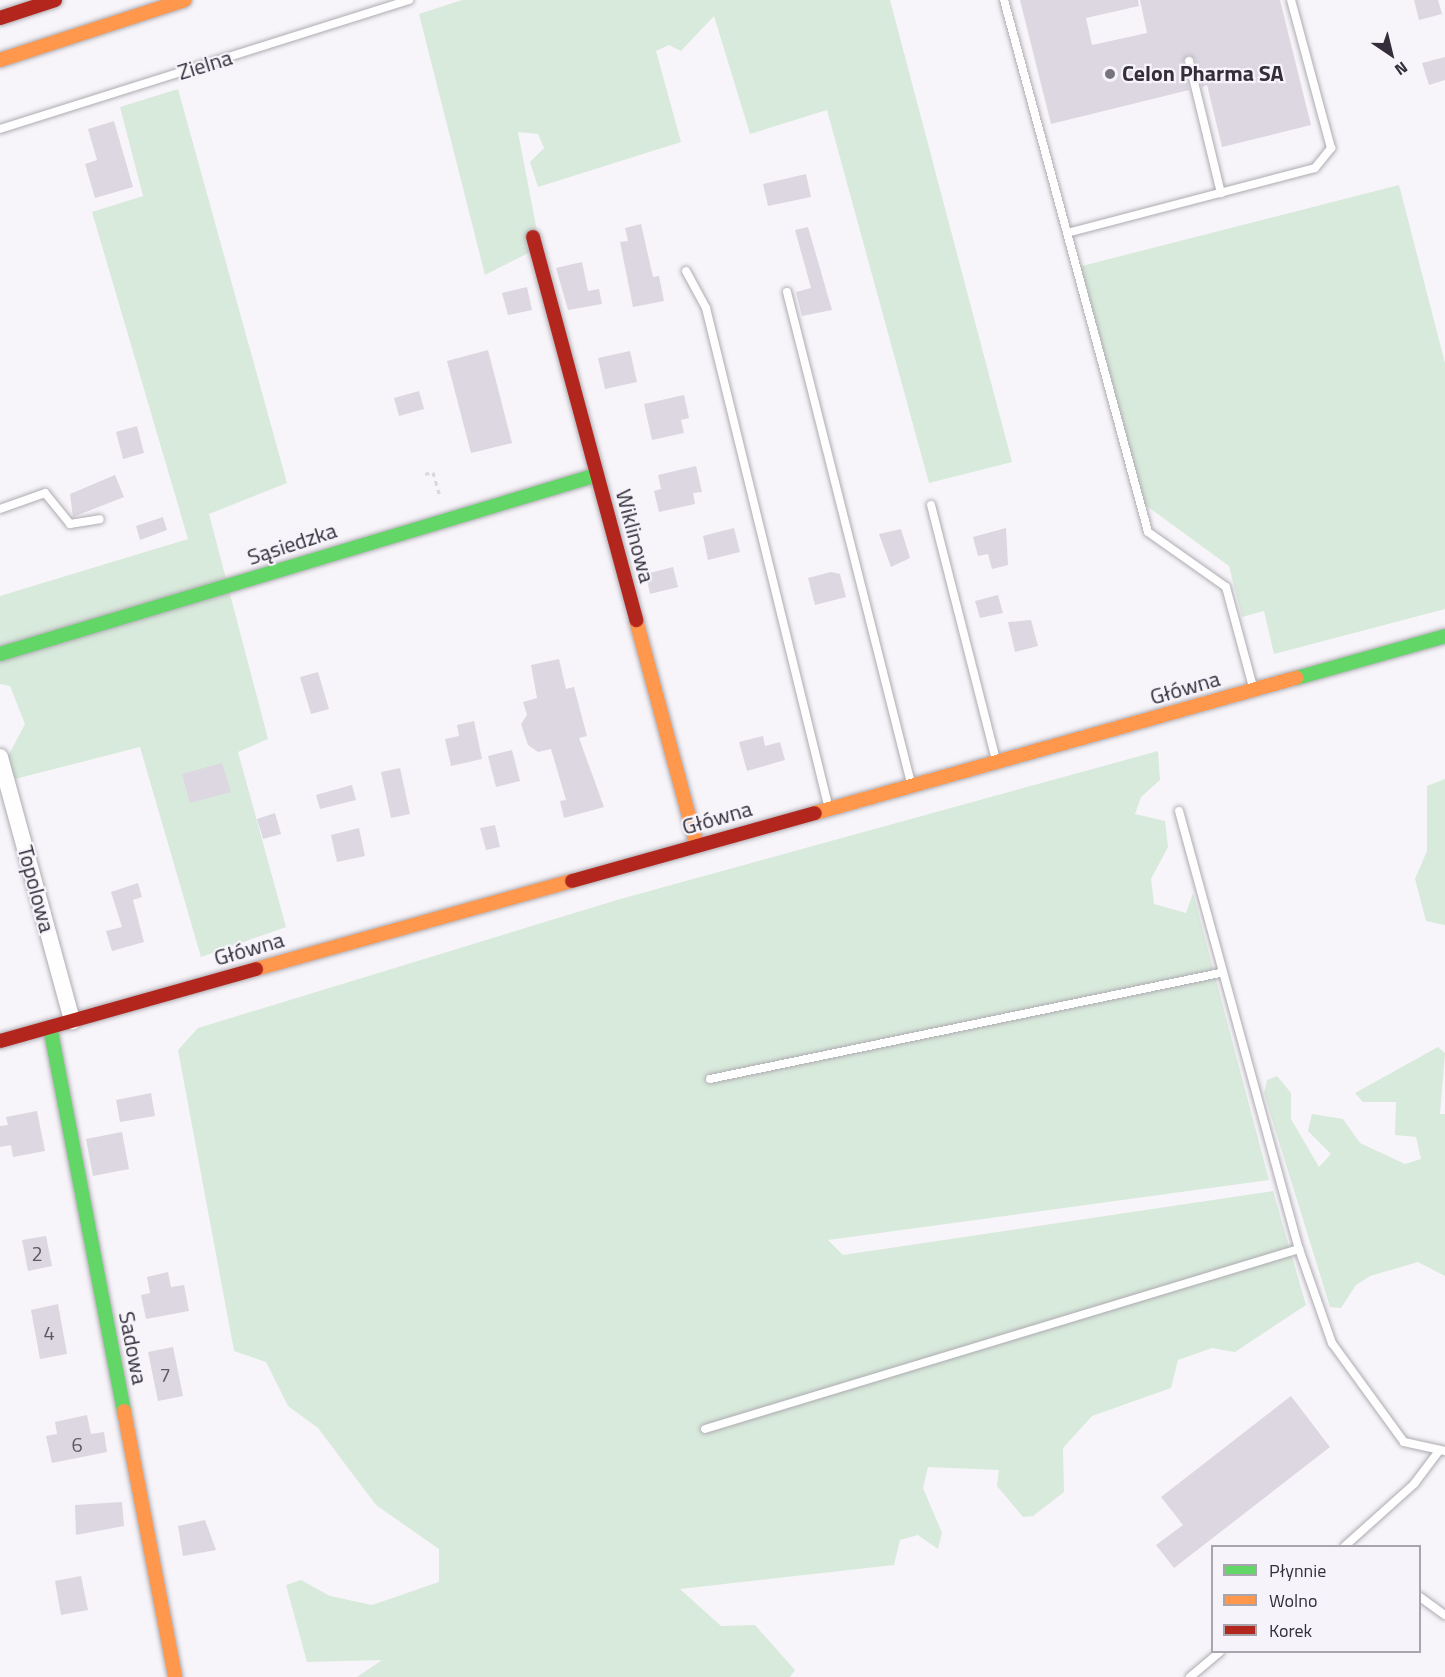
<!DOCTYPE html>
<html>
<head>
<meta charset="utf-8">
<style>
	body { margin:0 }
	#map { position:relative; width:1445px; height:1677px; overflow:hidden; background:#f7f5f9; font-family:"Titillium Web",sans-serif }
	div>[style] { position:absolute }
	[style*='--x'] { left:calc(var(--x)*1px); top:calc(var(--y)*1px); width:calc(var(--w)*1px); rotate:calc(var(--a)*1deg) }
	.green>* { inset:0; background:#d8eadb }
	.building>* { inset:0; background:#dcd7e1 }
	.path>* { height:3px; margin-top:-1.5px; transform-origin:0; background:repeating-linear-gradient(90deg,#d9d9da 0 4.5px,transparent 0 9px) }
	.roads { filter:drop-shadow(0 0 2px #aeabb2) drop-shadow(0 0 2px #aeabb2) }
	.lane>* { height:8px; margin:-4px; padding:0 4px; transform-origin:4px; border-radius:4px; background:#fefefe }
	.street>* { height:16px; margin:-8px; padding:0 8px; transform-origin:8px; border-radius:8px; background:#fefefe }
	.fast>* { height:14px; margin:-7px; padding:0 7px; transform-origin:7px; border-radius:7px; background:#63d668 }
	.slow>* { height:14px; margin:-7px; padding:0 7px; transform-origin:7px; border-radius:7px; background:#ff974d }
	.jam>* { height:14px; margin:-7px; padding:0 7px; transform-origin:7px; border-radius:7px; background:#b3261e }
	.dots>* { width:16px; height:16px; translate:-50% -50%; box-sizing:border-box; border:3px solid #f6f4fa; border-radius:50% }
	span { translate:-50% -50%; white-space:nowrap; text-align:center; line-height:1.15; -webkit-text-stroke:4.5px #f6f4fa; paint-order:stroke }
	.number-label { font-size:20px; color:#5d5864 }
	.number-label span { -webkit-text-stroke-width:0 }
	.street-label { font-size:22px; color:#332e3a }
	.poi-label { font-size:22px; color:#332e3a; font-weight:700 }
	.left { translate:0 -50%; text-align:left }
	.legend { position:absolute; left:1211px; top:1545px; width:210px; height:108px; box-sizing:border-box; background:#f6f4fa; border:2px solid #a8a5ad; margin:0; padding:8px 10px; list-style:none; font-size:18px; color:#332e3a }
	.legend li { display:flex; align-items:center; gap:12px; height:30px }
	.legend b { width:30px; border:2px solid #a8a5ad }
	.north { position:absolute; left:1361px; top:24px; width:60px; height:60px; -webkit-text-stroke:4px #f6f4fa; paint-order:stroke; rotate:145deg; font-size:16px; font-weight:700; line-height:24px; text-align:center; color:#332e3a }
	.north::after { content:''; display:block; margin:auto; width:21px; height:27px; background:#332e3a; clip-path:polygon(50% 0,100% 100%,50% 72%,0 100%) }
</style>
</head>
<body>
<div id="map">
	<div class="green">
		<i style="clip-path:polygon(462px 0,890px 0,1012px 462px,929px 483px,827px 110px,750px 134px,714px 16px,681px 51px,669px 45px,656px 51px,681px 142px,538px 187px,530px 162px,544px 148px,538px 134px,518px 132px,540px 247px,485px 275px,419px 14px)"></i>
		<i style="clip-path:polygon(178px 89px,287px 483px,209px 514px,268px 739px,238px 752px,286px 927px,201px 957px,140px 747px,11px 780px,6px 760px,25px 724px,10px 686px,0 684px,0 596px,188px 539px,92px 212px,143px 196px,120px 107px)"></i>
		<i style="clip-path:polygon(1399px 185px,1445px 363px,1445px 609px,1274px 654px,1264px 611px,1242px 617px,1229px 566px,1144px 504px,1074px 268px)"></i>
		<i style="clip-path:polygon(1158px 751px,1160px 780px,1141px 797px,1135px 814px,1165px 821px,1168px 847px,1151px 879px,1154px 904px,1186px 913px,1193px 893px,1269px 1180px,828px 1240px,843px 1255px,1273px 1191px,1306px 1305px,1235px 1352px,1212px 1348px,1178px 1360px,1171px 1388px,1092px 1416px,1063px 1448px,1064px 1492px,1033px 1516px,1023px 1517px,997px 1486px,999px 1470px,928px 1467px,923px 1488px,942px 1533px,938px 1549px,918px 1535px,900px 1540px,894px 1565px,680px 1589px,721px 1626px,755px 1625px,795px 1670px,790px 1677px,357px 1677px,382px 1660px,307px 1662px,286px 1585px,301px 1580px,330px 1596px,372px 1605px,439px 1582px,439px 1549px,376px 1505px,318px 1428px,288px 1406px,266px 1362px,234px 1351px,178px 1050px,198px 1028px,617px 900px)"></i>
		<i style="clip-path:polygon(1445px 779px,1445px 925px,1426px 921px,1415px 879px,1427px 851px,1427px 786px)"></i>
		<i style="clip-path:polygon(1438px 1047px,1445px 1053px,1440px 1114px,1445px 1114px,1445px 1276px,1418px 1262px,1370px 1276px,1356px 1285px,1341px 1308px,1330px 1307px,1264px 1093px,1267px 1080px,1277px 1076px,1291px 1093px,1291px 1119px,1319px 1167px,1331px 1154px,1308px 1131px,1312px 1114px,1343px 1119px,1360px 1143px,1405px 1164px,1421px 1159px,1416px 1137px,1395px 1135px,1396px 1102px,1363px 1102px,1355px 1093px)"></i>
	</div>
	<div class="building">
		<i style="clip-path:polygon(1020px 0,1138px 0,1139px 6px,1086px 18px,1092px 45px,1147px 33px,1140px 0,1280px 0,1311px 125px,1222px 147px,1207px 85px,1202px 87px,1195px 59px,1188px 55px,1183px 62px,1189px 90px,1051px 124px)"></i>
		<i style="clip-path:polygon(1414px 0,1438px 0,1442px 14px,1419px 20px)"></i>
		<i style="clip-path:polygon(1445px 57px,1445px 80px,1429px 85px,1422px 63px)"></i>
		<i style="clip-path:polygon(114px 121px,133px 187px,95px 198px,85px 164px,97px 160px,88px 129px)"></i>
		<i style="clip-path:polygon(806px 174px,811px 197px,768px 206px,763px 184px)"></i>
		<i style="clip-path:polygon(641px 224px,653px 277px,659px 276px,664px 301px,633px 307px,620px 242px,628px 241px,625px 228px)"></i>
		<i style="clip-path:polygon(808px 227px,832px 310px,802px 316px,796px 292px,811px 288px,795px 230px)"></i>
		<i style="clip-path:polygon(582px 262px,588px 291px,599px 289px,602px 304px,568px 310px,556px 268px)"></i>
		<i style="clip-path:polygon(527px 287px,532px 310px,508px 315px,502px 293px)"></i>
		<i style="clip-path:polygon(488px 350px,512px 443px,471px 453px,447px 361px)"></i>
		<i style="clip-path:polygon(630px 351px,637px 382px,605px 389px,598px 358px)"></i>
		<i style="clip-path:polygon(419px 391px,424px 409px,399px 416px,394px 398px)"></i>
		<i style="clip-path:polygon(684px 395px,689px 418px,681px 420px,684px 433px,652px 440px,644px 404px)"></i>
		<i style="clip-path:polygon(137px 426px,144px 453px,123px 459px,116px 432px)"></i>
		<i style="clip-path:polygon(696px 466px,702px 492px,693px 493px,695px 504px,659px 512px,654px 491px,661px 489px,658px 475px)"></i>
		<i style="clip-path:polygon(115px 475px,124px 497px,73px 517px,70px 494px)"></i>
		<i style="clip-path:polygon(163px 517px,167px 530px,140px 540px,136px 526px)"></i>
		<i style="clip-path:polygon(734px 528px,740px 552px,708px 560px,703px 536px)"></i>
		<i style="clip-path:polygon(1006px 528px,1008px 565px,992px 569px,988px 554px,978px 556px,973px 537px)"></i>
		<i style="clip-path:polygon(901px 529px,910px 558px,891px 567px,879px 534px)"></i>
		<i style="clip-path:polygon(673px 567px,678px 587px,650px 594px,646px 574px)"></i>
		<i style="clip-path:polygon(831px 572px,840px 574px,846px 597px,815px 605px,808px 578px)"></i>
		<i style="clip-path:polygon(998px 595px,1003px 613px,980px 618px,975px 601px)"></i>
		<i style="clip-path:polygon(1031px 620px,1038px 646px,1015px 652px,1008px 622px)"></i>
		<i style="clip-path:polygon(559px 659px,566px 689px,574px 687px,587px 736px,579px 738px,604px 807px,564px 818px,560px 801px,566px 800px,551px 749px,538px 752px,528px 745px,521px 724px,527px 715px,523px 702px,537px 698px,531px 665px)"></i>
		<i style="clip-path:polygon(318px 672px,329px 709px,311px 714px,300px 677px)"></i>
		<i style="clip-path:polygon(474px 721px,482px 759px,451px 766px,445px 739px,459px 736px,457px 725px)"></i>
		<i style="clip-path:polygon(763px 736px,765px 746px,780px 742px,785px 760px,747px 771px,739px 742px)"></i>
		<i style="clip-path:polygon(512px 750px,520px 781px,496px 787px,488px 756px)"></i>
		<i style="clip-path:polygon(222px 763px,231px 792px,190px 803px,182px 774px)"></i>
		<i style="clip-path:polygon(400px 768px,410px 814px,391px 818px,381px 772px)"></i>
		<i style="clip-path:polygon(352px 785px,356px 800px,320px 809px,316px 795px)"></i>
		<i style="clip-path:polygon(275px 813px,281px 834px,263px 839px,257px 819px)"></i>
		<i style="clip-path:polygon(495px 825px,500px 847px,486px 850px,480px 828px)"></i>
		<i style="clip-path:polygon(359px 828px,365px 856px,337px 862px,331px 835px)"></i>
		<i style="clip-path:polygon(138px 883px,142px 897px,133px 900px,144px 942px,112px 951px,106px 931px,122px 927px,111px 892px)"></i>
		<i style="clip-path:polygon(151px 1093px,155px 1116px,120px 1122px,116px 1100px)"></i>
		<i style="clip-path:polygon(37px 1111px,45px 1151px,13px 1157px,11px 1145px,0 1147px,0 1126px,8px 1125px,6px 1117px)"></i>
		<i style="clip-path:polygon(122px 1132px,129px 1169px,93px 1176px,86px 1139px)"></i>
		<i style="clip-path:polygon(46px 1236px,52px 1266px,28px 1271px,22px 1240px)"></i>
		<i style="clip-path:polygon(168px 1272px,171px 1287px,184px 1285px,189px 1311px,146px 1319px,141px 1295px,150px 1293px,147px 1277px)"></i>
		<i style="clip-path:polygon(58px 1304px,67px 1354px,40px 1359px,31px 1310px)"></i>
		<i style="clip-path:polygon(173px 1347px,183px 1396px,158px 1401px,148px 1352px)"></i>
		<i style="clip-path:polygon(1291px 1396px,1330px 1447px,1174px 1568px,1156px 1545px,1183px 1525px,1161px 1497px)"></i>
		<i style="clip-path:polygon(87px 1415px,91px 1434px,104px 1432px,107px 1452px,52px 1463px,46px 1436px,57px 1434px,55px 1422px)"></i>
		<i style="clip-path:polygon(122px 1502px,124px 1526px,76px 1535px,75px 1505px)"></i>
		<i style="clip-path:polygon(205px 1520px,216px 1550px,183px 1556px,178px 1526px)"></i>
		<i style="clip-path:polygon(81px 1576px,88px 1610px,61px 1615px,55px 1581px)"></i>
	</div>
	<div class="path">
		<i style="--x:425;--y:474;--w:8;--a:-14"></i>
		<i style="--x:433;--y:472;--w:26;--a:74"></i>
	</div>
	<div class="roads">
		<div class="lane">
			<i style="--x:1004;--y:0;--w:551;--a:74.85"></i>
			<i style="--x:1148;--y:532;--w:95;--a:35.2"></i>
			<i style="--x:1226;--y:587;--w:104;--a:74.9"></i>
			<i style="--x:1189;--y:61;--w:136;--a:76.4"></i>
			<i style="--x:0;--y:129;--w:429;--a:-17.5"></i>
			<i style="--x:1067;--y:233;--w:256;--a:-14.7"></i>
			<i style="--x:1315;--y:168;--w:26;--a:-51"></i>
			<i style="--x:1331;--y:148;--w:153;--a:-105.1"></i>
			<i style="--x:686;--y:271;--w:42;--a:61.6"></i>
			<i style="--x:706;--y:308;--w:512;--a:76.21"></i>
			<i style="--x:787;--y:292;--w:506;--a:75.83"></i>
			<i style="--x:931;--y:505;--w:263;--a:75.7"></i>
			<i style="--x:0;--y:509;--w:48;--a:-19.6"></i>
			<i style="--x:45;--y:493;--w:40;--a:51"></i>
			<i style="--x:70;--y:524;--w:30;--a:-9"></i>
			<i style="--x:1179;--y:811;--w:454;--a:74.7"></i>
			<i style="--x:710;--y:1079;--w:521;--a:-11.74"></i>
			<i style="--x:705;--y:1429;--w:621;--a:-16.86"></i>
			<i style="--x:1299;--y:1249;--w:100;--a:70.7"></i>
			<i style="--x:1332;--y:1343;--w:122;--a:54"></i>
			<i style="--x:1404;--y:1442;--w:42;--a:12.4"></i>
			<i style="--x:1345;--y:1546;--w:93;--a:-41.9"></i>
			<i style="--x:1414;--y:1484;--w:40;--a:-53"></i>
			<i style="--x:1420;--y:1597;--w:31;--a:36"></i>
			<i style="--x:1190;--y:1677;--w:39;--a:-40"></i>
		</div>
		<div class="street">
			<i style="--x:0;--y:757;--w:274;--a:74.7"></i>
		</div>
		<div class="fast">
			<i style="--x:0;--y:654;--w:623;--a:-16.69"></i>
			<i style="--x:1296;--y:678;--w:155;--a:-15.7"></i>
			<i style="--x:50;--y:1027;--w:391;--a:79.1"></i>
		</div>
		<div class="slow">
			<i style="--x:0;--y:60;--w:194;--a:-18"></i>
			<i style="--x:636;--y:620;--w:234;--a:74.9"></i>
			<i style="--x:815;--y:813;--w:500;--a:-15.7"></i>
			<i style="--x:256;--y:969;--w:328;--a:-15.6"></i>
			<i style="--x:124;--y:1411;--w:271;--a:79.1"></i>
		</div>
		<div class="jam">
			<i style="--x:0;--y:18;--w:58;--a:-18.1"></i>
			<i style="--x:533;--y:237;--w:397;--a:74.9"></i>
			<i style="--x:572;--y:881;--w:252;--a:-15.6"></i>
			<i style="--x:0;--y:1041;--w:266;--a:-15.7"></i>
		</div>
	</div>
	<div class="dots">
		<i style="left:1110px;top:74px;background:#78747d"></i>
	</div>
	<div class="number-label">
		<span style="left:37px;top:1253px">2</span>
		<span style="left:49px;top:1332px">4</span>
		<span style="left:165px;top:1374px">7</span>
		<span style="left:77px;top:1444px">6</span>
	</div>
	<div class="street-label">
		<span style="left:205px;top:65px;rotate:-17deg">Zielna</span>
		<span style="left:635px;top:536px;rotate:75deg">Wiklinowa</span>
		<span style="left:292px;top:544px;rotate:-18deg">Sąsiedzka</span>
		<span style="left:1185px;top:688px;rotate:-16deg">Główna</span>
		<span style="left:717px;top:818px;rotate:-16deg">Główna</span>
		<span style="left:36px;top:889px;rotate:75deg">Topolowa</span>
		<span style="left:249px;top:949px;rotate:-16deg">Główna</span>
		<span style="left:133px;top:1348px;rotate:79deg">Sadowa</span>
	</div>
	<div class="poi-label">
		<span class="left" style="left:1122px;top:74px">Celon Pharma SA</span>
	</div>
	<ul class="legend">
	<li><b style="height:8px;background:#63d668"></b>Płynnie</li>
	<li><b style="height:8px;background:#ff974d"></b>Wolno</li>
	<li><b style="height:8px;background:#b3261e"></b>Korek</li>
	</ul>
	<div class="north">N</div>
</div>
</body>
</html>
